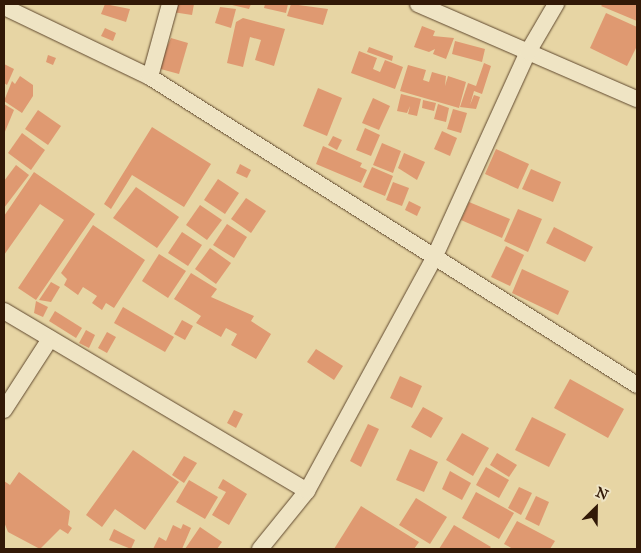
<!DOCTYPE html>
<html>
<head>
<meta charset="utf-8">
<style>
	body { margin:0 }
	#map { position:relative; width:641px; height:553px; overflow:hidden; background:#e7d5a4; font-family:"IM FELL Great Primer",serif }
	div>[style] { position:absolute }
	[style*='--x'] { left:calc(var(--x)*1px); top:calc(var(--y)*1px); width:calc(var(--w)*1px); rotate:calc(var(--a)*1deg) }
	.building>* { inset:0; background:#df9971 }
	.roads { filter:drop-shadow(0 0 1px #5f482e) drop-shadow(0 0 1px #5f482e) }
	.street>* { height:16px; margin:-8px; padding:0 8px; transform-origin:8px; border-radius:8px; background:#efe4c4 }
	span { translate:-50% -50%; white-space:nowrap; text-align:center; line-height:1.15; -webkit-text-stroke:5px #efe4c4; paint-order:stroke }
	.frame { position:absolute; inset:0; border:5px solid #321907; pointer-events:none }
	.north { position:absolute; left:571px; top:483px; width:50px; height:50px; -webkit-text-stroke:4px #efe4c4; paint-order:stroke; rotate:23deg; font-size:14px; font-weight:700; line-height:20px; text-align:center; color:#321907 }
	.north::after { content:''; display:block; margin:auto; width:18px; height:22px; background:#321907; clip-path:polygon(50% 0,100% 100%,50% 72%,0 100%) }
</style>
</head>
<body>
<div id="map">
	<div class="building">
		<i style="clip-path:polygon(105px 4px,130px 9px,126px 22px,101px 14px)"></i>
		<i style="clip-path:polygon(167px 4px,194px 4px,192px 15px,166px 11px)"></i>
		<i style="clip-path:polygon(228px 4px,251px 4px,249px 9px)"></i>
		<i style="clip-path:polygon(265px 4px,288px 4px,286px 13px,264px 8px)"></i>
		<i style="clip-path:polygon(291px 4px,328px 9px,323px 25px,287px 16px)"></i>
		<i style="clip-path:polygon(603px 4px,637px 4px,637px 21px,601px 6px)"></i>
		<i style="clip-path:polygon(220px 7px,236px 9px,231px 28px,215px 23px)"></i>
		<i style="clip-path:polygon(606px 13px,637px 27px,637px 46px,627px 66px,590px 48px)"></i>
		<i style="clip-path:polygon(243px 18px,285px 29px,274px 66px,255px 60px,261px 40px,250px 37px,243px 67px,227px 63px,236px 22px)"></i>
		<i style="clip-path:polygon(422px 26px,435px 31px,433px 36px,454px 38px,446px 59px,433px 54px,435px 49px,429px 52px,414px 47px)"></i>
		<i style="clip-path:polygon(105px 28px,116px 33px,113px 41px,101px 36px)"></i>
		<i style="clip-path:polygon(171px 38px,188px 43px,179px 74px,157px 68px)"></i>
		<i style="clip-path:polygon(455px 41px,485px 49px,482px 62px,452px 54px)"></i>
		<i style="clip-path:polygon(369px 47px,393px 56px,392px 61px,367px 52px)"></i>
		<i style="clip-path:polygon(359px 51px,377px 58px,373px 69px,380px 72px,385px 60px,403px 67px,395px 89px,351px 73px)"></i>
		<i style="clip-path:polygon(48px 55px,56px 58px,53px 65px,46px 62px)"></i>
		<i style="clip-path:polygon(484px 63px,491px 66px,482px 94px,474px 91px,470px 105px,474px 95px,480px 97px,476px 109px,460px 107px,468px 83px,476px 86px)"></i>
		<i style="clip-path:polygon(4px 64px,14px 69px,7px 85px,4px 83px)"></i>
		<i style="clip-path:polygon(408px 65px,426px 70px,423px 80px,429px 82px,432px 72px,446px 76px,445px 86px,448px 76px,466px 82px,459px 108px,400px 91px)"></i>
		<i style="clip-path:polygon(20px 76px,33px 85px,33px 96px,22px 113px,4px 101px,12px 81px,15px 84px)"></i>
		<i style="clip-path:polygon(318px 88px,342px 98px,327px 136px,303px 126px)"></i>
		<i style="clip-path:polygon(401px 94px,421px 99px,417px 116px,408px 114px,410px 106px,407px 113px,397px 111px)"></i>
		<i style="clip-path:polygon(373px 98px,390px 106px,379px 130px,362px 123px)"></i>
		<i style="clip-path:polygon(423px 100px,436px 103px,434px 111px,422px 108px)"></i>
		<i style="clip-path:polygon(4px 104px,14px 110px,4px 134px)"></i>
		<i style="clip-path:polygon(438px 104px,449px 108px,446px 122px,434px 119px)"></i>
		<i style="clip-path:polygon(453px 109px,467px 113px,461px 133px,447px 129px)"></i>
		<i style="clip-path:polygon(38px 110px,61px 126px,48px 145px,25px 129px)"></i>
		<i style="clip-path:polygon(152px 127px,211px 164px,184px 207px,132px 175px,111px 209px,104px 204px)"></i>
		<i style="clip-path:polygon(365px 128px,380px 135px,371px 156px,356px 150px)"></i>
		<i style="clip-path:polygon(442px 131px,457px 138px,450px 156px,434px 149px)"></i>
		<i style="clip-path:polygon(22px 133px,45px 150px,31px 170px,8px 153px)"></i>
		<i style="clip-path:polygon(333px 136px,342px 140px,337px 150px,328px 145px)"></i>
		<i style="clip-path:polygon(382px 143px,401px 151px,393px 173px,373px 165px)"></i>
		<i style="clip-path:polygon(323px 146px,362px 163px,360px 167px,367px 170px,361px 183px,316px 164px)"></i>
		<i style="clip-path:polygon(496px 149px,529px 164px,518px 189px,485px 174px)"></i>
		<i style="clip-path:polygon(404px 153px,425px 162px,417px 180px,398px 168px)"></i>
		<i style="clip-path:polygon(240px 164px,251px 170px,247px 178px,236px 173px)"></i>
		<i style="clip-path:polygon(16px 165px,29px 175px,4px 208px,4px 181px)"></i>
		<i style="clip-path:polygon(372px 167px,393px 176px,385px 196px,363px 187px)"></i>
		<i style="clip-path:polygon(531px 169px,561px 182px,553px 202px,522px 189px)"></i>
		<i style="clip-path:polygon(34px 172px,95px 214px,36px 300px,18px 288px,64px 220px,40px 204px,4px 255px,4px 216px)"></i>
		<i style="clip-path:polygon(218px 179px,239px 193px,225px 214px,204px 200px)"></i>
		<i style="clip-path:polygon(393px 182px,409px 188px,402px 206px,386px 200px)"></i>
		<i style="clip-path:polygon(136px 187px,179px 217px,157px 248px,113px 218px)"></i>
		<i style="clip-path:polygon(246px 198px,266px 211px,251px 233px,231px 219px)"></i>
		<i style="clip-path:polygon(409px 201px,421px 207px,417px 216px,405px 210px)"></i>
		<i style="clip-path:polygon(469px 202px,510px 219px,502px 238px,461px 220px)"></i>
		<i style="clip-path:polygon(200px 205px,222px 220px,207px 240px,186px 225px)"></i>
		<i style="clip-path:polygon(518px 209px,542px 219px,528px 252px,504px 241px)"></i>
		<i style="clip-path:polygon(227px 224px,247px 237px,234px 258px,213px 245px)"></i>
		<i style="clip-path:polygon(93px 225px,145px 260px,114px 308px,106px 303px,102px 310px,92px 303px,97px 296px,83px 287px,78px 295px,64px 285px,67px 279px,61px 273px)"></i>
		<i style="clip-path:polygon(554px 227px,593px 247px,585px 262px,546px 243px)"></i>
		<i style="clip-path:polygon(182px 232px,202px 245px,188px 266px,168px 253px)"></i>
		<i style="clip-path:polygon(506px 246px,524px 255px,510px 286px,491px 277px)"></i>
		<i style="clip-path:polygon(210px 248px,231px 263px,216px 284px,195px 269px)"></i>
		<i style="clip-path:polygon(159px 254px,186px 271px,168px 298px,142px 281px)"></i>
		<i style="clip-path:polygon(522px 269px,569px 291px,558px 315px,512px 293px)"></i>
		<i style="clip-path:polygon(191px 273px,217px 289px,211px 297px,254px 316px,251px 321px,271px 334px,256px 359px,231px 345px,237px 334px,226px 328px,221px 337px,196px 323px,201px 316px,174px 299px)"></i>
		<i style="clip-path:polygon(51px 282px,60px 287px,51px 302px,39px 300px)"></i>
		<i style="clip-path:polygon(36px 301px,48px 307px,43px 317px,34px 313px)"></i>
		<i style="clip-path:polygon(123px 307px,174px 337px,165px 352px,114px 323px)"></i>
		<i style="clip-path:polygon(55px 311px,82px 328px,76px 338px,49px 321px)"></i>
		<i style="clip-path:polygon(182px 320px,193px 326px,185px 340px,174px 334px)"></i>
		<i style="clip-path:polygon(86px 330px,95px 335px,89px 348px,79px 343px)"></i>
		<i style="clip-path:polygon(107px 332px,116px 337px,107px 353px,98px 348px)"></i>
		<i style="clip-path:polygon(316px 349px,343px 366px,334px 380px,307px 362px)"></i>
		<i style="clip-path:polygon(400px 376px,422px 386px,412px 408px,390px 398px)"></i>
		<i style="clip-path:polygon(570px 379px,624px 409px,608px 438px,554px 408px)"></i>
		<i style="clip-path:polygon(423px 407px,443px 418px,431px 438px,411px 427px)"></i>
		<i style="clip-path:polygon(234px 410px,243px 414px,236px 428px,227px 423px)"></i>
		<i style="clip-path:polygon(532px 417px,566px 434px,549px 467px,515px 450px)"></i>
		<i style="clip-path:polygon(368px 424px,379px 429px,361px 467px,350px 461px)"></i>
		<i style="clip-path:polygon(462px 433px,489px 448px,473px 476px,446px 460px)"></i>
		<i style="clip-path:polygon(410px 449px,438px 462px,424px 492px,396px 480px)"></i>
		<i style="clip-path:polygon(133px 450px,179px 482px,145px 530px,115px 509px,102px 527px,86px 515px)"></i>
		<i style="clip-path:polygon(497px 453px,517px 465px,509px 477px,490px 465px)"></i>
		<i style="clip-path:polygon(184px 456px,197px 463px,184px 483px,172px 475px)"></i>
		<i style="clip-path:polygon(486px 467px,509px 480px,499px 498px,476px 485px)"></i>
		<i style="clip-path:polygon(450px 471px,471px 483px,462px 500px,442px 489px)"></i>
		<i style="clip-path:polygon(19px 472px,70px 511px,68px 525px,72px 528px,68px 534px,60px 529px,40px 549px,8px 532px,4px 522px,4px 481px,10px 485px)"></i>
		<i style="clip-path:polygon(223px 479px,247px 494px,229px 525px,212px 515px,226px 492px,218px 488px)"></i>
		<i style="clip-path:polygon(189px 480px,218px 497px,205px 519px,176px 502px)"></i>
		<i style="clip-path:polygon(519px 487px,532px 493px,521px 515px,508px 508px)"></i>
		<i style="clip-path:polygon(476px 492px,514px 513px,499px 539px,462px 518px)"></i>
		<i style="clip-path:polygon(536px 496px,549px 502px,539px 526px,525px 519px)"></i>
		<i style="clip-path:polygon(416px 498px,447px 517px,430px 544px,399px 525px)"></i>
		<i style="clip-path:polygon(361px 506px,419px 542px,414px 549px,334px 549px)"></i>
		<i style="clip-path:polygon(517px 521px,555px 541px,550px 549px,513px 549px,504px 544px)"></i>
		<i style="clip-path:polygon(183px 524px,191px 528px,182px 549px,153px 549px,159px 537px,166px 541px,173px 525px,181px 529px)"></i>
		<i style="clip-path:polygon(454px 525px,491px 547px,489px 549px,439px 549px)"></i>
		<i style="clip-path:polygon(200px 527px,222px 542px,217px 549px,185px 549px)"></i>
		<i style="clip-path:polygon(114px 529px,135px 540px,131px 549px,109px 540px)"></i>
	</div>
	<div class="roads">
		<div class="street">
			<i style="--x:418;--y:4;--w:239;--a:23.5"></i>
			<i style="--x:4;--y:7;--w:162;--a:25.6"></i>
			<i style="--x:150;--y:77;--w:576;--a:32.31"></i>
			<i style="--x:150;--y:77;--w:76;--a:-74.7"></i>
			<i style="--x:4;--y:311;--w:352;--a:30.7"></i>
			<i style="--x:4;--y:410;--w:85;--a:-57.1"></i>
			<i style="--x:260;--y:549;--w:75;--a:-51"></i>
			<i style="--x:307;--y:491;--w:265;--a:-61.4"></i>
			<i style="--x:434;--y:258;--w:226;--a:-65.5"></i>
			<i style="--x:528;--y:52;--w:56;--a:-59.7"></i>
		</div>
	</div>
	<div class="frame"></div>
	<div class="north">N</div>
</div>
</body>
</html>
